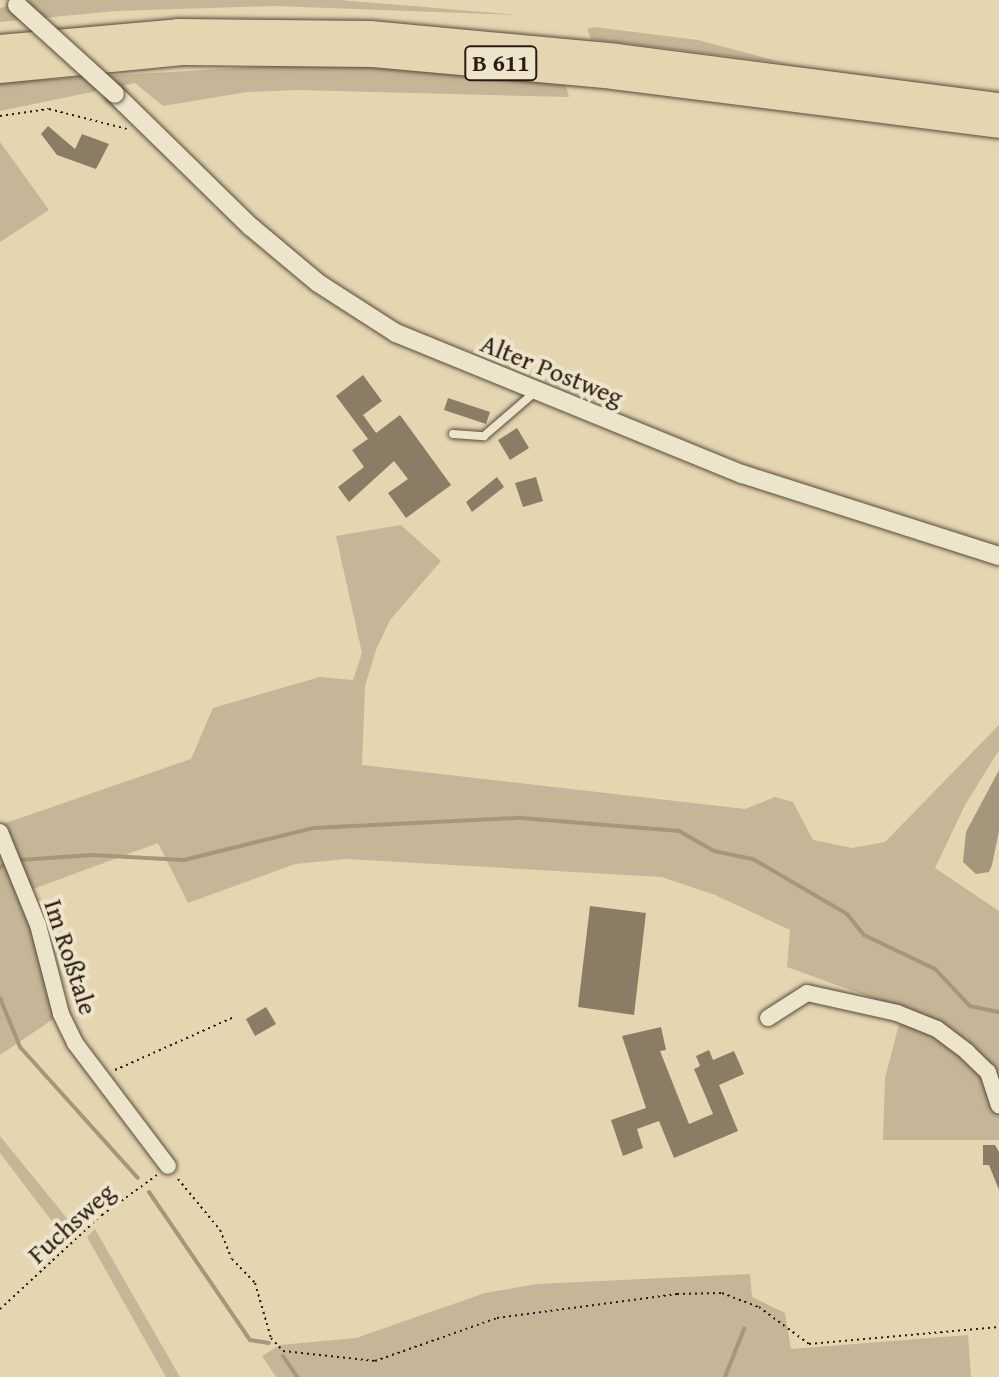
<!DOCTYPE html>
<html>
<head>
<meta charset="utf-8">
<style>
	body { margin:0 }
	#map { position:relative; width:999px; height:1377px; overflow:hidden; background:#e4d6b1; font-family:"Gentium Book Plus",serif }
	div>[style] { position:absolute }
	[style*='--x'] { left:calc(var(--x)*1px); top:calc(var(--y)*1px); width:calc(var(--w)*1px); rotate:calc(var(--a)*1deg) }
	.green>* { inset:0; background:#c4b696 }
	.water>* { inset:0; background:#a5977b }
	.stream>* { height:4px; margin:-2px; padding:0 2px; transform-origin:2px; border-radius:2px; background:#a5977b }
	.building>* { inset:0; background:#8b7d65 }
	.path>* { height:2px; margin-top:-1px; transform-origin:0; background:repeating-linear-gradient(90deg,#2a1c12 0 2px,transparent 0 6px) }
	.roads { filter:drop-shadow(0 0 2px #584a3a) drop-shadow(0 0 2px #584a3a) }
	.service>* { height:8px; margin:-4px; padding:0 4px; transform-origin:4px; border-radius:4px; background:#ede4cc }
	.minor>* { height:16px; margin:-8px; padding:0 8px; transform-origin:8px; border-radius:8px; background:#ede4cc }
	.tertiary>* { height:18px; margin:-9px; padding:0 9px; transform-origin:9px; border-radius:9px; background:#ede4cc }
	.trunk>* { height:26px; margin:-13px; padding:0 13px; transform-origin:13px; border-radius:13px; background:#e4d6b1 }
	.bridges { filter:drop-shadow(0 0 2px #584a3a) drop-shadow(0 0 2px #584a3a) }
	.tertiary-bridge>* { height:18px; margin:-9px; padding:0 9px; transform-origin:9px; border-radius:9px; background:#ede4cc }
	span { translate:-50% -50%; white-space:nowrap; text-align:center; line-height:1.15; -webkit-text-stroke:8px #ede4cc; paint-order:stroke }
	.shield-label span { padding:2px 6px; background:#ede4cc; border:2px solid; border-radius:6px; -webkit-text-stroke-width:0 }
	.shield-label { font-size:24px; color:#2a1c12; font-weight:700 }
	.street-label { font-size:26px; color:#2a1c12 }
</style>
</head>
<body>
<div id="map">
	<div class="green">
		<i style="clip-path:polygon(30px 0,340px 0,519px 15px,275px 6px,116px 11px,0 22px,0 8px)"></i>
		<i style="clip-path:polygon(594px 27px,698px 40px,785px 63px,591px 39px,587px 29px)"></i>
		<i style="clip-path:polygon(271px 66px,381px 67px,544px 81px,566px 85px,569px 97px,298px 90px,247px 92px,163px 106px,135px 83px,0 111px,0 82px)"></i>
		<i style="clip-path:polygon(0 142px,49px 210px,0 242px)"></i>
		<i style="clip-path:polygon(401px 525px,441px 561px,390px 620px,376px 650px,365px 686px,362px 765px,745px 809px,775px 797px,793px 802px,813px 840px,852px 848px,885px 842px,999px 725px,999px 750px,965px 805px,935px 868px,999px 911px,999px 1140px,883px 1140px,885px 1078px,903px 1009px,787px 967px,790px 930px,715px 895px,662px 877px,346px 859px,295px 864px,188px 903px,158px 843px,25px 892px,62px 1013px,0 1055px,0 825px,191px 759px,213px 708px,320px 677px,353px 680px,362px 653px,336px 536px)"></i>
		<i style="clip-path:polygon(0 1136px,74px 1227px,67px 1241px,0 1153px)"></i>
		<i style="clip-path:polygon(95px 1229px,180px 1377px,166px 1377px,87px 1237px)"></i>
		<i style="clip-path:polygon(750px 1274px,752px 1297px,785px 1313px,791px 1349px,968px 1335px,971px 1377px,276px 1377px,262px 1356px,280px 1345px,356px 1338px,485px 1293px,537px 1284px)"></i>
	</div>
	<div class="water">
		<i style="clip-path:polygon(999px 770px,999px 831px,992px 865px,989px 872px,976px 874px,963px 862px,966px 832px)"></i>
	</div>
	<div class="stream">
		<i style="--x:20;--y:860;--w:72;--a:-4"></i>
		<i style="--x:92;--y:855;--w:92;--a:3.1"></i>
		<i style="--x:184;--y:860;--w:133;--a:-13.9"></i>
		<i style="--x:313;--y:828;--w:208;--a:-2.8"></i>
		<i style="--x:521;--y:818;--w:159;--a:4.7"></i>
		<i style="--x:679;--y:831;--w:40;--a:29.7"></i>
		<i style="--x:714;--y:851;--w:40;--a:12"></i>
		<i style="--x:753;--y:859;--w:109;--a:30.3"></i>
		<i style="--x:847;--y:914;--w:27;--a:51"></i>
		<i style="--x:864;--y:935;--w:79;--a:25.6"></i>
		<i style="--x:935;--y:969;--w:51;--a:46.6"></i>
		<i style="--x:970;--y:1006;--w:30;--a:12"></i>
		<i style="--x:0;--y:868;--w:3;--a:-45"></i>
		<i style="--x:0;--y:998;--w:53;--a:67.8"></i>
		<i style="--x:20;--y:1047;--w:176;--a:48"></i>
		<i style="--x:149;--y:1192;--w:179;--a:55.7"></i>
		<i style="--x:250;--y:1340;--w:19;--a:9"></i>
		<i style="--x:283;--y:1356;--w:25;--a:56"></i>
		<i style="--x:725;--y:1377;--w:52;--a:-68.4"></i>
	</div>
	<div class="building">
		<i style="clip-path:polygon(48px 126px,75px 149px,82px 134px,109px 144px,96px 169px,57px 155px,41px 134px)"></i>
		<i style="clip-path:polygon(363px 375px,382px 401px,363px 415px,376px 433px,400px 415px,451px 485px,406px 518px,388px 493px,408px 479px,394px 461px,349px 502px,338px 487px,364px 467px,352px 450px,368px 439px,336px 396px)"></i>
		<i style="clip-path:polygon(448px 398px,490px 412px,486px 424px,444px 410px)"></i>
		<i style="clip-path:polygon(517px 428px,529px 448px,510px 460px,498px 440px)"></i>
		<i style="clip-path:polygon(497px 477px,504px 487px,472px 512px,466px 502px)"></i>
		<i style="clip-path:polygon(536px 477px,543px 501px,523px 507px,515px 483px)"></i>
		<i style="clip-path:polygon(590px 906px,646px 913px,634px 1015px,578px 1007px)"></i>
		<i style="clip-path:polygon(266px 1007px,276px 1024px,255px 1036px,246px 1019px)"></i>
		<i style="clip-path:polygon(661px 1027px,666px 1050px,660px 1051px,689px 1124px,713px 1114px,694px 1069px,700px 1066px,696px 1056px,709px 1050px,713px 1060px,734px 1051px,744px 1074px,719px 1085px,738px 1131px,674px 1158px,659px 1121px,637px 1129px,643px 1148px,623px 1156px,611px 1120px,646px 1108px,622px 1036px)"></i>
		<i style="clip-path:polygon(983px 1145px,995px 1145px,999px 1152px,999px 1190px,989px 1165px,983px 1165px)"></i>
	</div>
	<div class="path">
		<i style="--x:0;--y:116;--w:49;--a:-8.1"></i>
		<i style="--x:49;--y:109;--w:81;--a:14.4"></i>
		<i style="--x:115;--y:1070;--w:130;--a:-24"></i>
		<i style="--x:178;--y:1179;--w:66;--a:50.5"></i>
		<i style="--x:220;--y:1230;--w:31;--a:68"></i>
		<i style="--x:232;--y:1259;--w:33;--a:46"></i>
		<i style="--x:255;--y:1283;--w:57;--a:73.8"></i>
		<i style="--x:271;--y:1338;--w:18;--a:47"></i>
		<i style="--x:283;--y:1351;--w:93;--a:6.2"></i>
		<i style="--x:375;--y:1361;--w:129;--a:-19.4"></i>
		<i style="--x:497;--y:1318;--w:182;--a:-7.6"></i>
		<i style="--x:677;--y:1294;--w:45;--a:-1.3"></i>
		<i style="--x:722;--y:1293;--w:40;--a:21"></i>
		<i style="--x:759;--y:1307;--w:62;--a:36.5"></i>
		<i style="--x:809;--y:1344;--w:191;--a:-5.1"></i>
		<i style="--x:0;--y:1309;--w:139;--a:-42.7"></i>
		<i style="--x:102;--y:1215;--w:68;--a:-36"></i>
	</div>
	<div class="roads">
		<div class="service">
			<i style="--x:453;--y:434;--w:31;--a:4"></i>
			<i style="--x:484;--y:436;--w:67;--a:-40.8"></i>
		</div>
		<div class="minor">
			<i style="--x:0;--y:832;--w:100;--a:67.8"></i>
			<i style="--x:38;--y:925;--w:92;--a:75.5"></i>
			<i style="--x:61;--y:1014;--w:32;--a:64"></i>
			<i style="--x:75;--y:1043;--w:154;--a:52.9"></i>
			<i style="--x:768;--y:1018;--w:46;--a:-32.7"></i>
			<i style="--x:807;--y:993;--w:92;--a:12.5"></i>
			<i style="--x:897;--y:1013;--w:43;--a:21.8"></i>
			<i style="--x:937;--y:1029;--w:38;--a:37"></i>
			<i style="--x:967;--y:1052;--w:29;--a:44"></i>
			<i style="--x:988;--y:1072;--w:35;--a:72"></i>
		</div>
		<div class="tertiary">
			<i style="--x:115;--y:94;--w:189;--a:44.4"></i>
			<i style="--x:250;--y:226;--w:89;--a:40"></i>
			<i style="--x:318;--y:283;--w:93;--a:32.7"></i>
			<i style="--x:396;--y:333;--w:374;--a:22.2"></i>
			<i style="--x:742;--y:474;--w:270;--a:17.7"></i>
		</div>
		<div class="trunk">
			<i style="--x:0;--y:48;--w:179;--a:-5.1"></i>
			<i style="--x:178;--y:32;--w:192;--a:0.6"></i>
			<i style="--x:370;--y:34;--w:247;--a:5.3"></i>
			<i style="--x:616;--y:57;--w:386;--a:7.3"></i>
			<i style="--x:0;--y:70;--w:183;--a:-5.6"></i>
			<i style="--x:182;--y:52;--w:191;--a:0.6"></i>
			<i style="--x:373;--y:54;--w:241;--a:5.2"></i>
			<i style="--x:613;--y:76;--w:389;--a:7.2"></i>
		</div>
	</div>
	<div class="bridges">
		<div class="tertiary-bridge">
			<i style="--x:17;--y:5;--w:132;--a:42.2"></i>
		</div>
	</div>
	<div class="shield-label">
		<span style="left:501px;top:63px">B 611</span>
	</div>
	<div class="street-label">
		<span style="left:552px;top:370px;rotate:22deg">Alter Postweg</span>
		<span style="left:71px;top:957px;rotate:72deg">Im Roßtale</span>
		<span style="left:71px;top:1223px;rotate:-42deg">Fuchsweg</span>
	</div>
</div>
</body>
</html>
